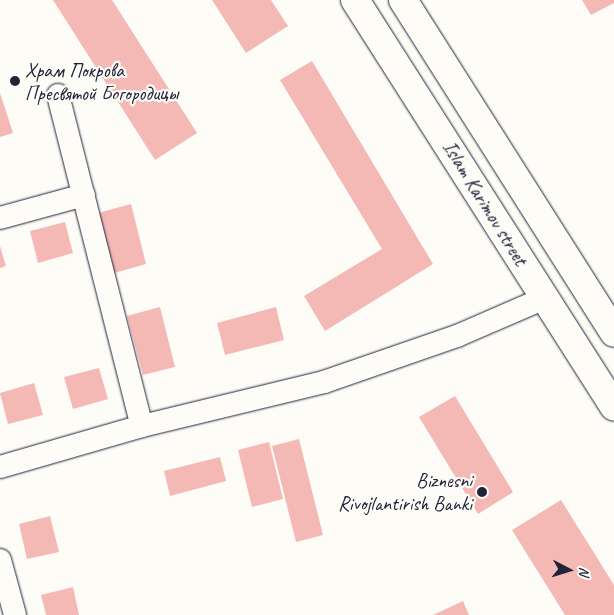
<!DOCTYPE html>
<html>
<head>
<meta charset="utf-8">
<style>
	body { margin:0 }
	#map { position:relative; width:614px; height:615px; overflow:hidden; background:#fdfcf7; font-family:Caveat,sans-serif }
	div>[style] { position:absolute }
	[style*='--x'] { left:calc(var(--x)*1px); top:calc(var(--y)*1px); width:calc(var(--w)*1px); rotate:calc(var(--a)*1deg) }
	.building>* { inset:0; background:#f5b9b5 }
	.roads { filter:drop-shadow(0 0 1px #22223b) drop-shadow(0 0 1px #22223b) }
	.minor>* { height:22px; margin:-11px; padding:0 11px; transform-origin:11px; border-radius:11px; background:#fdfcf7 }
	.major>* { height:28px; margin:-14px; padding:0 14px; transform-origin:14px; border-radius:14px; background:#fdfcf7 }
	.dots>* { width:14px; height:14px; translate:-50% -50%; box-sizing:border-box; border:2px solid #fdfcf7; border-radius:50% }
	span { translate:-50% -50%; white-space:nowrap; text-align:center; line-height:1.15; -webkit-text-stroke:4.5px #fdfcf7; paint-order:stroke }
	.poi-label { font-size:20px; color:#22223b }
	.left { translate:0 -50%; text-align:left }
	.right { translate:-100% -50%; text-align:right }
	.street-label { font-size:20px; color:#22223b }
	.north { position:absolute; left:544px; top:545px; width:50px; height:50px; -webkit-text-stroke:4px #fdfcf7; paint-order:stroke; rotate:95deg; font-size:14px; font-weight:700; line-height:20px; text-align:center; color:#22223b }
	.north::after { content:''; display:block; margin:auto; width:18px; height:22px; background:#22223b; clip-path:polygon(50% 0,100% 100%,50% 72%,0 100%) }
</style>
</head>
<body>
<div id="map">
	<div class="building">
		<i style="clip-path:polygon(53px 0,112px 0,197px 133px,155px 160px)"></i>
		<i style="clip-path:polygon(212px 0,271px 0,288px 26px,246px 53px)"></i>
		<i style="clip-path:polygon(582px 0,614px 0,614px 3px,591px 15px)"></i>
		<i style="clip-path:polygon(312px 61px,433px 264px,325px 331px,304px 296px,382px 249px,280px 80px)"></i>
		<i style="clip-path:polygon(0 93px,13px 133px,0 137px)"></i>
		<i style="clip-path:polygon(131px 204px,146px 264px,114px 273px,98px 213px)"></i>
		<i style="clip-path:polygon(65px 222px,73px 253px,38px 263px,30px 231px)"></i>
		<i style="clip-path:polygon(0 246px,6px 266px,0 268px)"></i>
		<i style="clip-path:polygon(160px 307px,175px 367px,143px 375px,127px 316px)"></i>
		<i style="clip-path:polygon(276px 307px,284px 340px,225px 355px,217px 323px)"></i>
		<i style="clip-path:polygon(99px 368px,108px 399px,73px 409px,64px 377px)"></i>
		<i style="clip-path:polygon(34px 383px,43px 415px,8px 424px,0 393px)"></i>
		<i style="clip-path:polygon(455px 396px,513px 492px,478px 514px,419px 417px)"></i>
		<i style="clip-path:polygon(299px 439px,323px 535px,296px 542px,272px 446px)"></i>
		<i style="clip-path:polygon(269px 442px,283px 499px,252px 507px,238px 450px)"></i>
		<i style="clip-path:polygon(220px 457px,226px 481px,170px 496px,164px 471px)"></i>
		<i style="clip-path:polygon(561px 500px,614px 585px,614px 615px,565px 615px,512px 530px)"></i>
		<i style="clip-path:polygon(50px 516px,59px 552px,27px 559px,19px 524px)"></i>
		<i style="clip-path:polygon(73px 587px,79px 615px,46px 615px,41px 595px)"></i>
		<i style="clip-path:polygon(463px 601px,469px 615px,433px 615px)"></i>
	</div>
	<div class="roads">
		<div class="minor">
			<i style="--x:58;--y:95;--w:341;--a:75.8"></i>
			<i style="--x:0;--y:218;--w:87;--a:-15.3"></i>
			<i style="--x:0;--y:467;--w:148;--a:-16.1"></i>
			<i style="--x:142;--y:426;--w:187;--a:-13.6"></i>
			<i style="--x:324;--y:382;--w:141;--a:-19.1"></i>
			<i style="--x:457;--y:336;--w:96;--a:-23.4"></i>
			<i style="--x:0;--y:560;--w:57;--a:74.7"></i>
		</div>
		<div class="major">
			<i style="--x:355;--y:0;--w:482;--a:57.5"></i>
			<i style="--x:403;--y:0;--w:394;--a:57.6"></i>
		</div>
	</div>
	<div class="dots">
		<i style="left:15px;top:81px;background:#22223b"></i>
		<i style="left:482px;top:492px;background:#22223b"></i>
	</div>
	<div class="poi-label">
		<span class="left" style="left:25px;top:82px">Храм Покрова<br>Пресвятой Богородицы</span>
		<span class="right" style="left:472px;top:492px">Biznesni<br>Rivojlantirish Banki</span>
	</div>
	<div class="street-label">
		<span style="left:485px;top:203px;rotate:58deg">Islam Karimov street</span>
	</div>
	<div class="north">N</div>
</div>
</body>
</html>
